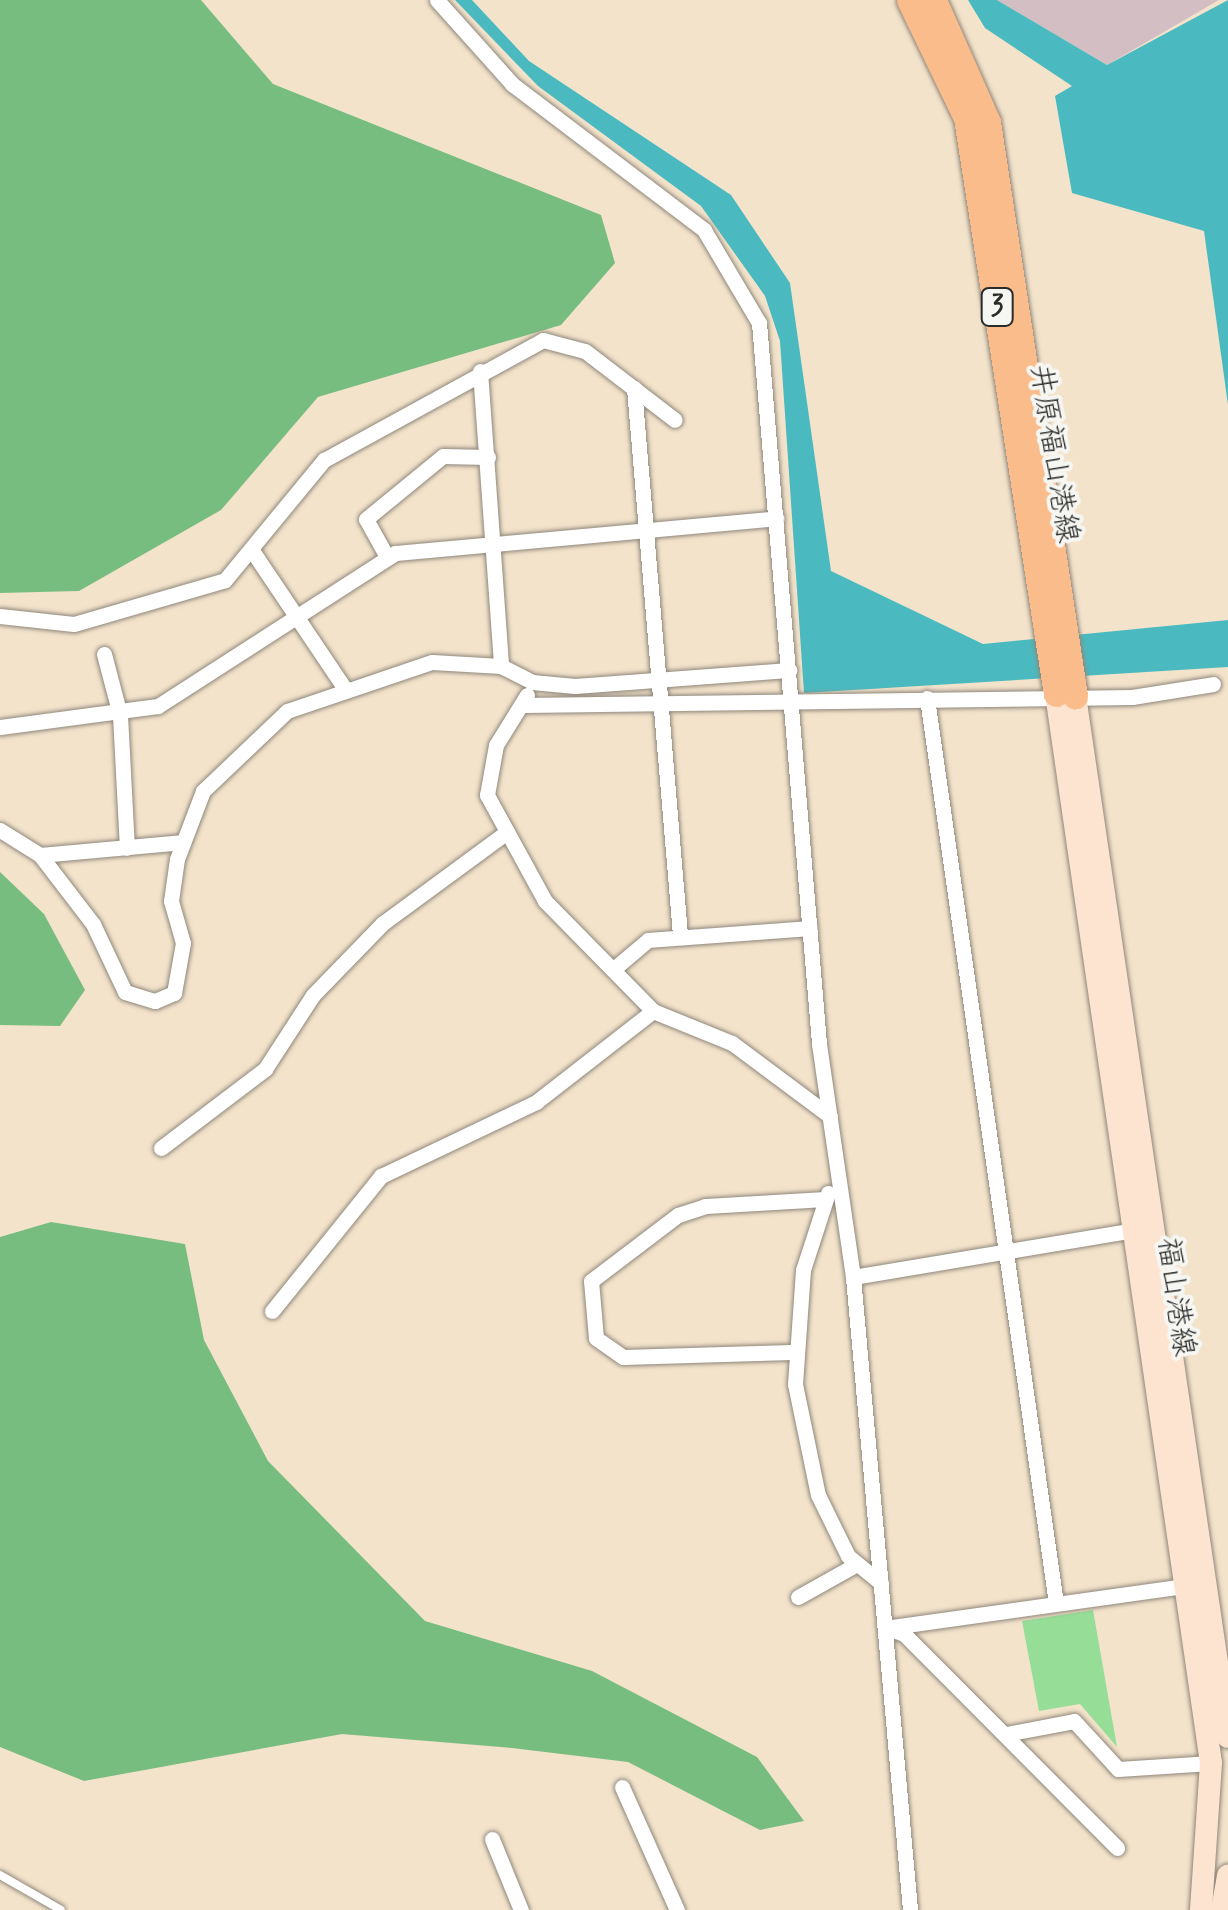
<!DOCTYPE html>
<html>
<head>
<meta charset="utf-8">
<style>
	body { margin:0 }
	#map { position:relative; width:1228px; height:1910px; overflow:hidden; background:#f3e3cb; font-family:Mynerve,"Klee One",sans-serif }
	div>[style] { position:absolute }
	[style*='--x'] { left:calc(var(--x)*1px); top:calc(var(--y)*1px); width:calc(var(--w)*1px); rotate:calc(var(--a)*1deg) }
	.industrial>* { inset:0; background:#d2bec3 }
	.green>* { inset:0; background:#96de98 }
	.forest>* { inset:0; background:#78bd80 }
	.water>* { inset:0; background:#4bbac0 }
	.roads { filter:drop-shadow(0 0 2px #8f877b) drop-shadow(0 0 2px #8f877b) }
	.service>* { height:8px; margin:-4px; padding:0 4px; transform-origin:4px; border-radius:4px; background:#fff }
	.minor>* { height:15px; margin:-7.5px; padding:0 7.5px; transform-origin:7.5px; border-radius:7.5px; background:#fff }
	.secondary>* { height:22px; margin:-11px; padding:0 11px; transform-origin:11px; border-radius:11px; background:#fde4d0 }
	.primary>* { height:25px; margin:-12.5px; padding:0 12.5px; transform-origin:12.5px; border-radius:12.5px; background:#f9bc8a }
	span { translate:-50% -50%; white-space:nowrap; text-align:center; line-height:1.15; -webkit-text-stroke:8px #f6f6f2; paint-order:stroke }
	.shield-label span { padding:2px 8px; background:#f6f6f2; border:2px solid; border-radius:8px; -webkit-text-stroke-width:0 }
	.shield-label { font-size:28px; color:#2b2b2b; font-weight:700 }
	.street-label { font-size:30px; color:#2b2b2b }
</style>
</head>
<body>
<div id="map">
	<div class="industrial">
		<i style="clip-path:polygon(997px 0,1219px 0,1107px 65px)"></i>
	</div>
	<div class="green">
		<i style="clip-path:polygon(1093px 1610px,1117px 1747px,1080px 1704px,1039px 1711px,1022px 1621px)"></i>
	</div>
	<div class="forest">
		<i style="clip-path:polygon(0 0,201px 0,273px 84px,601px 215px,615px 263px,561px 325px,318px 397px,221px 510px,79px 591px,0 593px)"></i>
		<i style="clip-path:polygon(0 872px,44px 914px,85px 990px,60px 1026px,0 1025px)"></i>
		<i style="clip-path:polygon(51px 1222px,185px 1244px,204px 1340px,268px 1461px,425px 1621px,592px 1671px,757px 1757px,804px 1821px,760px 1830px,628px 1762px,512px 1748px,342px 1734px,84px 1781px,0 1747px,0 1237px)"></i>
	</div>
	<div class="water">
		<i style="clip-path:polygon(455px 0,472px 0,529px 61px,731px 195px,790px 283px,831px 571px,983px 644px,1228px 620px,1228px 667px,804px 693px,780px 341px,765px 296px,701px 206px,538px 86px)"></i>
		<i style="clip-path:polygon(968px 0,997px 0,1107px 65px,1228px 0,1228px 405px,1204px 231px,1072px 193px,1055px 96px,1072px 86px,985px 28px)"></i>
	</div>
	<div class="roads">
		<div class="service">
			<i style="--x:0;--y:1875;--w:70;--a:29.8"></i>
		</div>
		<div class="minor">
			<i style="--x:437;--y:0;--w:113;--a:48.2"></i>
			<i style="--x:512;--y:84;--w:241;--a:37.2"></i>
			<i style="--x:704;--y:230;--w:108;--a:59.4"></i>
			<i style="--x:759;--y:323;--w:723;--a:85.24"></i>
			<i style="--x:819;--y:1044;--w:235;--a:81.7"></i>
			<i style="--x:853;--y:1277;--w:636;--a:84.85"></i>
			<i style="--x:480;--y:371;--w:296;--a:85.9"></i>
			<i style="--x:634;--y:388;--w:549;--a:85.19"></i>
			<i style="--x:253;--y:552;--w:161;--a:56.1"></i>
			<i style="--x:387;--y:557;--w:43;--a:-118.9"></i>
			<i style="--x:366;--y:519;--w:99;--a:-39.3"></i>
			<i style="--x:443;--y:456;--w:45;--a:1.3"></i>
			<i style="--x:0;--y:616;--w:74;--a:6.2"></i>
			<i style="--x:74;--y:624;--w:157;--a:-16.2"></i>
			<i style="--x:225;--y:580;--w:156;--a:-50.5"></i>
			<i style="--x:324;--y:460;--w:250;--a:-28.7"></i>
			<i style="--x:543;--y:340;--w:43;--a:14.7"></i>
			<i style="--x:585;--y:351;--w:113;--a:37.5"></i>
			<i style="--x:104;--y:654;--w:63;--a:75.3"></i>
			<i style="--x:120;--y:715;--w:133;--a:87"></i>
			<i style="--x:527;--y:695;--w:59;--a:121.8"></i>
			<i style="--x:496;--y:745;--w:51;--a:100.2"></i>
			<i style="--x:487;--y:795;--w:121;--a:61.3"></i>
			<i style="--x:545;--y:901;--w:154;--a:45.5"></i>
			<i style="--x:653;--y:1011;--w:85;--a:22.1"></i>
			<i style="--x:732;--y:1043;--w:122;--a:36.7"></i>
			<i style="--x:927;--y:698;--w:914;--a:81.89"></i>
			<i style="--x:524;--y:705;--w:608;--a:-0.75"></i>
			<i style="--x:1132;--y:697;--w:82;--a:-9.1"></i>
			<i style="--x:0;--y:727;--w:159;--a:-7.6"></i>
			<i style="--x:158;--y:706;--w:282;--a:-32.8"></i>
			<i style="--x:395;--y:553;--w:383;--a:-5.2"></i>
			<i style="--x:0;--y:830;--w:47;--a:32"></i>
			<i style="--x:40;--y:855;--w:87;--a:52.5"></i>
			<i style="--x:93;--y:924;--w:75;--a:64.8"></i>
			<i style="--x:125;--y:992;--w:31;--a:17"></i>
			<i style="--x:155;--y:1001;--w:21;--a:-23"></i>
			<i style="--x:174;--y:993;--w:51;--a:-79.8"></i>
			<i style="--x:183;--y:943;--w:44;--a:-105.9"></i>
			<i style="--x:171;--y:901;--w:42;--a:-81.9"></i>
			<i style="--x:177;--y:859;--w:73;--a:-69.1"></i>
			<i style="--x:203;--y:791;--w:116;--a:-43.6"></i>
			<i style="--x:287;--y:711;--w:153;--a:-18.7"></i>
			<i style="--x:432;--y:662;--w:69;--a:3.3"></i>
			<i style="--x:501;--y:666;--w:35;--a:27"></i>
			<i style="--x:532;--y:682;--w:43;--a:5.3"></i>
			<i style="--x:575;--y:686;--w:215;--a:-4.3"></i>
			<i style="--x:40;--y:855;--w:144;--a:-5.2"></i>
			<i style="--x:616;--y:967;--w:42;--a:-40.2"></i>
			<i style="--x:648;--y:940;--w:162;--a:-4.2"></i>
			<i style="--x:161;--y:1148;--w:131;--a:-37.2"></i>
			<i style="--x:265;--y:1069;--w:88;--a:-57"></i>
			<i style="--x:313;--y:995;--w:100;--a:-45.8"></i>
			<i style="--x:383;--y:923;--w:154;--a:-36.3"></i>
			<i style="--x:828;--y:1193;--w:81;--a:108"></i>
			<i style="--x:803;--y:1270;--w:114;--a:94"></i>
			<i style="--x:795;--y:1384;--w:113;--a:78.3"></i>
			<i style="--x:818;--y:1495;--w:68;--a:63.8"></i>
			<i style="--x:848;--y:1556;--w:43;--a:39.3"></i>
			<i style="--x:853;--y:1277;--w:286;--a:-9.5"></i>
			<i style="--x:272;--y:1311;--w:174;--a:-51.1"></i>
			<i style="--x:381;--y:1176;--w:172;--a:-25.5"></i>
			<i style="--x:536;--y:1102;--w:148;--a:-37.9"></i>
			<i style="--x:791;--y:1352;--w:168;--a:178.3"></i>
			<i style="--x:623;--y:1357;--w:33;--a:-145"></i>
			<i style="--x:596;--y:1338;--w:57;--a:-95"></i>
			<i style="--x:591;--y:1281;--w:109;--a:-37.2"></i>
			<i style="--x:678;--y:1215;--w:28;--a:-18"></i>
			<i style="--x:705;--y:1206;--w:121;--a:-3.3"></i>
			<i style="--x:798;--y:1597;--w:65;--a:-29.3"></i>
			<i style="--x:892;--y:1627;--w:296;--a:-8"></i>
			<i style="--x:887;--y:1628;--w:18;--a:19"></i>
			<i style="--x:904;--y:1634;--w:302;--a:45.1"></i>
			<i style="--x:1006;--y:1734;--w:69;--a:-10.8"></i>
			<i style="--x:1074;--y:1721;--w:65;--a:47.5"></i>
			<i style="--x:1118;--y:1769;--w:93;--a:-3.7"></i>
			<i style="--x:622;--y:1787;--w:135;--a:65.9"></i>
			<i style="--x:492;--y:1839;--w:77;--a:67.8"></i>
		</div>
		<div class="secondary">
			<i style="--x:1056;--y:694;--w:1080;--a:81.75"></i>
			<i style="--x:1211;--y:1763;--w:147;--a:93.9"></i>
			<i style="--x:1075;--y:696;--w:1052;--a:81.64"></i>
			<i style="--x:1222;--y:1910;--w:35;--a:-80"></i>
		</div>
		<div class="primary">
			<i style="--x:909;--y:0;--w:131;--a:64.2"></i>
			<i style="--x:966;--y:118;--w:583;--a:81.12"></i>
			<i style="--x:934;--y:0;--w:133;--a:66.1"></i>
			<i style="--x:988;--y:122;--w:581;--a:81.38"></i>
		</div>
	</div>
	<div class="shield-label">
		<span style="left:997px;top:307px">3</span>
	</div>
	<div class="street-label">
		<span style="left:1053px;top:454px;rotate:81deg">井原福山港線</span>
		<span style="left:1175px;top:1297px;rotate:82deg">福山港線</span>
	</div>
</div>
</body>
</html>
